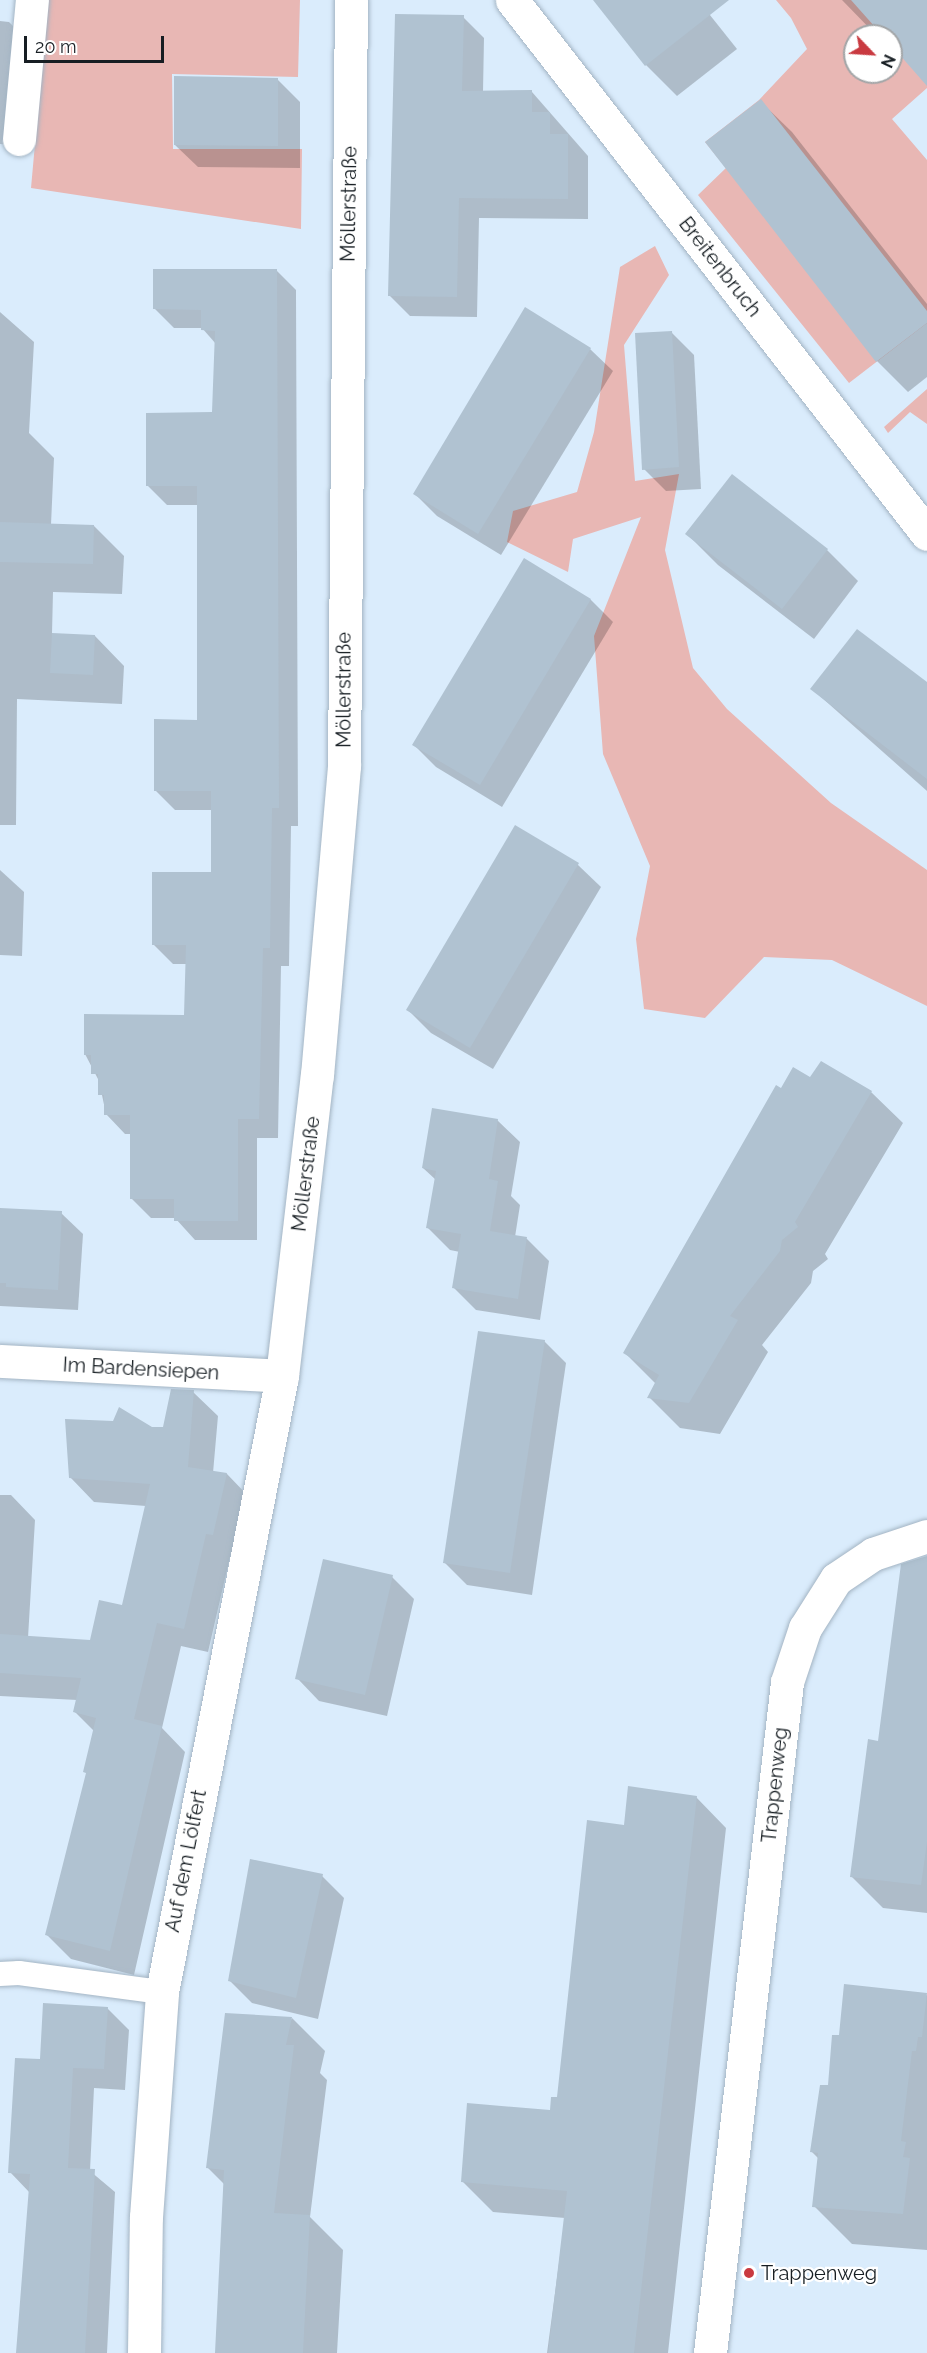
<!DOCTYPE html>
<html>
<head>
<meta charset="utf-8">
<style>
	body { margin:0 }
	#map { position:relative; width:927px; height:2353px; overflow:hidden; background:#daecfc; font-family:Raleway,sans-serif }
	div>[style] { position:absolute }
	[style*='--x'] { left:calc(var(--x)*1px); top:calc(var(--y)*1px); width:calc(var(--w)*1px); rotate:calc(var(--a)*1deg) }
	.green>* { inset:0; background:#e8b7b4 }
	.shadow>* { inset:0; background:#0003 }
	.building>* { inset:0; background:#b0c2d1 }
	.roads { filter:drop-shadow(0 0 2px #a3b4c3) drop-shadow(0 0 2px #a3b4c3) }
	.lane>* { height:24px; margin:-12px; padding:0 12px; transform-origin:12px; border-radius:12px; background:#fff }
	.street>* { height:33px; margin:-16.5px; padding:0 16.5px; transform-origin:16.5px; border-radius:16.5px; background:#fff }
	.dots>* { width:16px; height:16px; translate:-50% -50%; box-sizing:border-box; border:3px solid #fff; border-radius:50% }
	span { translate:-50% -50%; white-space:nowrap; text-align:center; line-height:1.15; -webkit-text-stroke:4.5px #fff; paint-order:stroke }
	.street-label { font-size:20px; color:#171e23 }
	.poi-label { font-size:20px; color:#171e23 }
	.left { translate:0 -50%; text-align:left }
	.north { position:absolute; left:843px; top:24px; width:60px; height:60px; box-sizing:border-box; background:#fff; border:2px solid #a2a5a7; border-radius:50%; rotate:115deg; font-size:16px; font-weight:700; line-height:24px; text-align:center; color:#171e23 }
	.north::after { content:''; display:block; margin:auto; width:21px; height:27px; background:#c93a40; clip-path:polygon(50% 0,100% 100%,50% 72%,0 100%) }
	.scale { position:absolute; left:24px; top:36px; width:140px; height:27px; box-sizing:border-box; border:3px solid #171e23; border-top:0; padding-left:8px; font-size:18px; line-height:21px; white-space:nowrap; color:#171e23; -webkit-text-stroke:4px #fff; paint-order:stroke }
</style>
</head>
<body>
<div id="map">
	<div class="green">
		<i style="clip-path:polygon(48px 0,300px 0,298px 77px,172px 74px,173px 149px,302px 149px,301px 229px,31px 188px)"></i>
		<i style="clip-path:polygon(evenodd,776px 0,927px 0,927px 88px,892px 119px,927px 160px,927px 323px,849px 383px,698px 195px,726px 168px,705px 142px,759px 100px,807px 49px,791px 18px,776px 0,855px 36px,891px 36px,891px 72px,855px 72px,855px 36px)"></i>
		<i style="clip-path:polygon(655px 246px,669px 275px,624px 345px,635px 481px,679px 474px,665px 550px,693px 668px,727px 709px,831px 803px,927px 870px,927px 1006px,832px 960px,764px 957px,705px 1018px,644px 1009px,636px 939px,650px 866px,603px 754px,594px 636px,641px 517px,573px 539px,568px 572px,507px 542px,513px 511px,577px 492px,594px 432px,620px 267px)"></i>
		<i style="clip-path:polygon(927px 389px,927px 424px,910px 412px,888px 433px,884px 427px)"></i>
	</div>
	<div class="shadow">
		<i style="clip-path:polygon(595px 0,698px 0,737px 49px,677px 96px,646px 65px)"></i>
		<i style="clip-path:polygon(842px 0,927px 0,927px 83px,891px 43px,891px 36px,877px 36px)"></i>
		<i style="clip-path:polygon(463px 17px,484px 38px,483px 92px,532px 92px,588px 156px,588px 219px,479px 218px,477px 317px,410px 316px,389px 295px)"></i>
		<i style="clip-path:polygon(0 21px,9px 22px,31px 44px,23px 146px,0 144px)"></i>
		<i style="clip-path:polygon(277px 79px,300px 102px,300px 168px,198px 167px,175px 145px)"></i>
		<i style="clip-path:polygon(760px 101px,792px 132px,927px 304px,927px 377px,908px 392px,877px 361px)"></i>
		<i style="clip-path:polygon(277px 271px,296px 290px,298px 826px,291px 826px,289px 966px,281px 966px,278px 1138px,257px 1138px,257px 1240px,195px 1240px,175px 1218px,151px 1218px,132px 1199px,131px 1134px,125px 1134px,106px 1114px,99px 1081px,85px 1054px,185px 1017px,187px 964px,173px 964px,153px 944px,212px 874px,212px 810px,175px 810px,156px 791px,198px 721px,199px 505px,167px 505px,147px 485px,214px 414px,216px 344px,202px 328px,174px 328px,155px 309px)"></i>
		<i style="clip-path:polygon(0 312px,34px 342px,29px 433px,54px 458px,51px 525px,94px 526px,124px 556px,122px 594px,53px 592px,52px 634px,95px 636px,124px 666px,122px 704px,17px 699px,16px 825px,0 825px)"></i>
		<i style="clip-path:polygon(671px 332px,694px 355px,701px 489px,666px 491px,644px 469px)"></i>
		<i style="clip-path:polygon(590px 349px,613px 371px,501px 555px,437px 516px,415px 494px)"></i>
		<i style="clip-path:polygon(687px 534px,827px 550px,858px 581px,814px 639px,718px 565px)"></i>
		<i style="clip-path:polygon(524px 560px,591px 600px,613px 622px,502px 807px,436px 767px,414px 745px)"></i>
		<i style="clip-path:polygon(927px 684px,927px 791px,812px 689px)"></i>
		<i style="clip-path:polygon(516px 827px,578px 865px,601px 887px,493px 1069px,431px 1033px,408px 1010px)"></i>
		<i style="clip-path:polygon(0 870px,24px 892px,22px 956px,0 955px)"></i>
		<i style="clip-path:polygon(811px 1079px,871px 1092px,903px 1123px,825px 1254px,828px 1259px,813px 1271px,811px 1283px,762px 1345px,768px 1352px,720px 1434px,680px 1428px,649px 1397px,656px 1384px,625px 1353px,782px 1090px)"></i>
		<i style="clip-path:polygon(497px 1120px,520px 1142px,511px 1196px,520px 1205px,515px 1237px,527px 1239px,549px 1261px,540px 1320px,476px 1310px,454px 1288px,460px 1252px,450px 1250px,428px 1228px,436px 1180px,423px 1168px)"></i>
		<i style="clip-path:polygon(0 1209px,61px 1213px,83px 1234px,78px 1310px,0 1306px)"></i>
		<i style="clip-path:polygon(544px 1341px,566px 1363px,532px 1595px,467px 1585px,445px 1563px)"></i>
		<i style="clip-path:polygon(193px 1392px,218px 1416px,213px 1473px,227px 1474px,251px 1499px,230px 1557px,208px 1652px,181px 1646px,162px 1728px,185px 1752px,134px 1975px,71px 1959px,47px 1935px,88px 1774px,94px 1731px,75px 1712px,77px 1700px,0 1696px,0 1495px,11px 1495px,35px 1520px,28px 1638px,91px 1642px,123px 1607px,146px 1506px,94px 1502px,70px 1477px,151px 1428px,164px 1429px)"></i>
		<i style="clip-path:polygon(392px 1577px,414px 1599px,387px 1716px,319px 1701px,297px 1678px)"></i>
		<i style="clip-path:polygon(927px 1598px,927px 1913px,883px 1908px,852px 1877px,879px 1742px)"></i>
		<i style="clip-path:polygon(696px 1797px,726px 1828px,668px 2353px,547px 2353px,565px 2218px,493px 2212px,462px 2181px,551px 2111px,558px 2099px,625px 1827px)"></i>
		<i style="clip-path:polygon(322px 1876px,344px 1898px,318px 2019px,252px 2003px,229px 1980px)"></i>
		<i style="clip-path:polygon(927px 1995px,927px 2250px,852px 2244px,814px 2206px,819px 2159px,812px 2152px,841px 2037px)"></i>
		<i style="clip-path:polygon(107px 2008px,129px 2030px,125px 2090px,94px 2088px,90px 2171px,115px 2192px,107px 2353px,18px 2353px,30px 2193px,10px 2172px,41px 2061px)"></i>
		<i style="clip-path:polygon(292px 2018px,325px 2051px,320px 2073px,327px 2080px,310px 2217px,343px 2250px,337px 2353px,216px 2353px,224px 2184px,207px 2167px)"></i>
	</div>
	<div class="building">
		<i style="clip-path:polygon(593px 0,729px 0,645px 66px)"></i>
		<i style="clip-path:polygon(851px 0,927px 0,927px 86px,891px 45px,891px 36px,883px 36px)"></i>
		<i style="clip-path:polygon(395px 14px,464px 15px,462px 91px,532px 90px,532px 112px,550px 112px,550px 134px,568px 134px,568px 199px,459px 198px,457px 297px,388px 296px)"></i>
		<i style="clip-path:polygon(174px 76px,278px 78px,278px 146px,174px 145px)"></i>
		<i style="clip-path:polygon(761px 99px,927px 311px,927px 323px,876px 362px,705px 142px)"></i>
		<i style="clip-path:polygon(153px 269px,277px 269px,279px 808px,272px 808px,270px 948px,263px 948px,259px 1119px,238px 1119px,238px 1221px,174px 1221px,174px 1199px,130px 1199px,130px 1115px,104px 1115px,104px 1095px,98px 1095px,98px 1074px,91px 1074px,91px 1055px,84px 1055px,84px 1014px,184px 1015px,186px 945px,152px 945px,152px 872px,211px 872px,211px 791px,154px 791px,154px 719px,197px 720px,197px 486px,146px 486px,146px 413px,212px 412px,215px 331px,201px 330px,201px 310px,153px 309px)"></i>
		<i style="clip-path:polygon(525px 307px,591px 348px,478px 534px,413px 494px)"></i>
		<i style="clip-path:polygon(672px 331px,679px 467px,642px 470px,635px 333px)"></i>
		<i style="clip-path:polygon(732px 474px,828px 549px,782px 609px,685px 534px)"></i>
		<i style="clip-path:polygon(0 522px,94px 525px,93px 564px,0 562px)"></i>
		<i style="clip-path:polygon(524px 558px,591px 599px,480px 785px,412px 745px)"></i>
		<i style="clip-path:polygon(857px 629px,927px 682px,927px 779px,810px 689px)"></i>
		<i style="clip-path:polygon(52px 633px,95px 635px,93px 675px,50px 673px)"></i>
		<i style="clip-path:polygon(515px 825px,579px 863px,470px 1048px,406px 1010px)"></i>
		<i style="clip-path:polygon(821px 1061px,872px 1091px,795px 1222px,798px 1227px,782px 1240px,780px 1251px,730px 1316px,738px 1320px,689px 1403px,647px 1398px,659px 1375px,623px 1353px,776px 1085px,781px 1088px,793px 1067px,810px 1077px)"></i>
		<i style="clip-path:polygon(432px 1108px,498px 1119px,489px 1179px,498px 1181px,490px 1231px,527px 1237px,518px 1299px,452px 1288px,461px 1234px,426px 1228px,436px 1171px,422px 1168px)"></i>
		<i style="clip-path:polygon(0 1208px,62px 1211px,58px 1290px,6px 1287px,6px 1283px,0 1283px)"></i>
		<i style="clip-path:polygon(478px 1331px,545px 1340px,510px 1573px,443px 1563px)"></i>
		<i style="clip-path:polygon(171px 1389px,194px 1390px,188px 1467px,227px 1473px,213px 1535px,206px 1534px,184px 1629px,157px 1623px,134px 1719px,162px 1726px,110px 1951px,45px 1935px,86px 1773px,83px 1772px,96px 1718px,73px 1712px,81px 1678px,0 1673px,0 1634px,90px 1640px,99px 1600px,122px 1605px,150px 1484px,69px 1478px,65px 1419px,113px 1421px,119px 1407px,152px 1427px,163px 1427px)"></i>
		<i style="clip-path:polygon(927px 1556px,927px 1842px,921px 1885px,850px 1877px,868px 1739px,878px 1741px,901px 1564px)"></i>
		<i style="clip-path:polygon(323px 1559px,393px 1575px,365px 1695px,295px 1679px)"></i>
		<i style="clip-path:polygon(628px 1786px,697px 1796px,634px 2353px,548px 2353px,567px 2191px,461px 2182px,467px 2103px,550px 2110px,551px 2097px,557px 2097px,587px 1820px,624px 1825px)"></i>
		<i style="clip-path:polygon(250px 1859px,323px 1874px,296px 1998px,228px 1981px)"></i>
		<i style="clip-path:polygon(844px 1984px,927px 1993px,922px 2037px,918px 2037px,916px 2051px,912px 2051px,901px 2141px,906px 2142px,903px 2157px,910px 2158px,903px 2214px,812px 2207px,818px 2153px,810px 2152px,820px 2085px,828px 2085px,832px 2035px,839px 2035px)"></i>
		<i style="clip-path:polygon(43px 2003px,108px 2007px,104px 2069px,73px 2068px,68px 2168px,95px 2169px,85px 2353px,16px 2353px,30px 2174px,8px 2173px,15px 2058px,40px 2059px)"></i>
		<i style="clip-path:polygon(225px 2013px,292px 2017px,286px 2045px,294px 2045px,274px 2213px,310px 2215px,303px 2353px,215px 2353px,224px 2170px,206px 2168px)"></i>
	</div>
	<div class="roads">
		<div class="lane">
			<i style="--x:0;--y:1974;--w:19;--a:-3"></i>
			<i style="--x:19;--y:1973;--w:144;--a:7.6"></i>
		</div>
		<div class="street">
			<i style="--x:512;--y:0;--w:676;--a:52.15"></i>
			<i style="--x:19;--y:139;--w:140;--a:-84.7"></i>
			<i style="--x:0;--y:1361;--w:282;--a:3"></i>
			<i style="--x:144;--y:2353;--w:136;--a:-89.2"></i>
			<i style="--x:146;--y:2217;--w:226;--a:-85.9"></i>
			<i style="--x:162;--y:1992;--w:628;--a:-78.98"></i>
			<i style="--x:282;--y:1376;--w:303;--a:-83.4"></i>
			<i style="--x:317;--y:1075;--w:310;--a:-85"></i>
			<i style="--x:344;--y:766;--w:766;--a:-89.48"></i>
			<i style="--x:710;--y:2353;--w:675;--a:-83.45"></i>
			<i style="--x:787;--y:1682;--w:57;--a:-71.6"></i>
			<i style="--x:805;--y:1628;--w:58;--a:-57.7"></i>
			<i style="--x:836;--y:1579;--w:45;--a:-34"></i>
			<i style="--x:873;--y:1554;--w:57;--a:-18.4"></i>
		</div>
	</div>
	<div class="dots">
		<i style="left:749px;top:2273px;background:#c93a40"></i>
	</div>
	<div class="street-label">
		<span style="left:349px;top:204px;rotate:-89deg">Möllerstraße</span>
		<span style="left:720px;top:267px;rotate:52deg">Breitenbruch</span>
		<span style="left:344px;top:690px;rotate:-90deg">Möllerstraße</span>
		<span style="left:306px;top:1174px;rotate:-83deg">Möllerstraße</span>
		<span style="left:141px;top:1369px;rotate:3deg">Im Bardensiepen</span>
		<span style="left:775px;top:1785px;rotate:-84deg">Trappenweg</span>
		<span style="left:186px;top:1861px;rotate:-79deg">Auf dem Lölfert</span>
	</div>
	<div class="poi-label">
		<span class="left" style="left:761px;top:2273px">Trappenweg</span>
	</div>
	<div class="north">N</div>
	<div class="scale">20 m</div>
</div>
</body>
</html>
